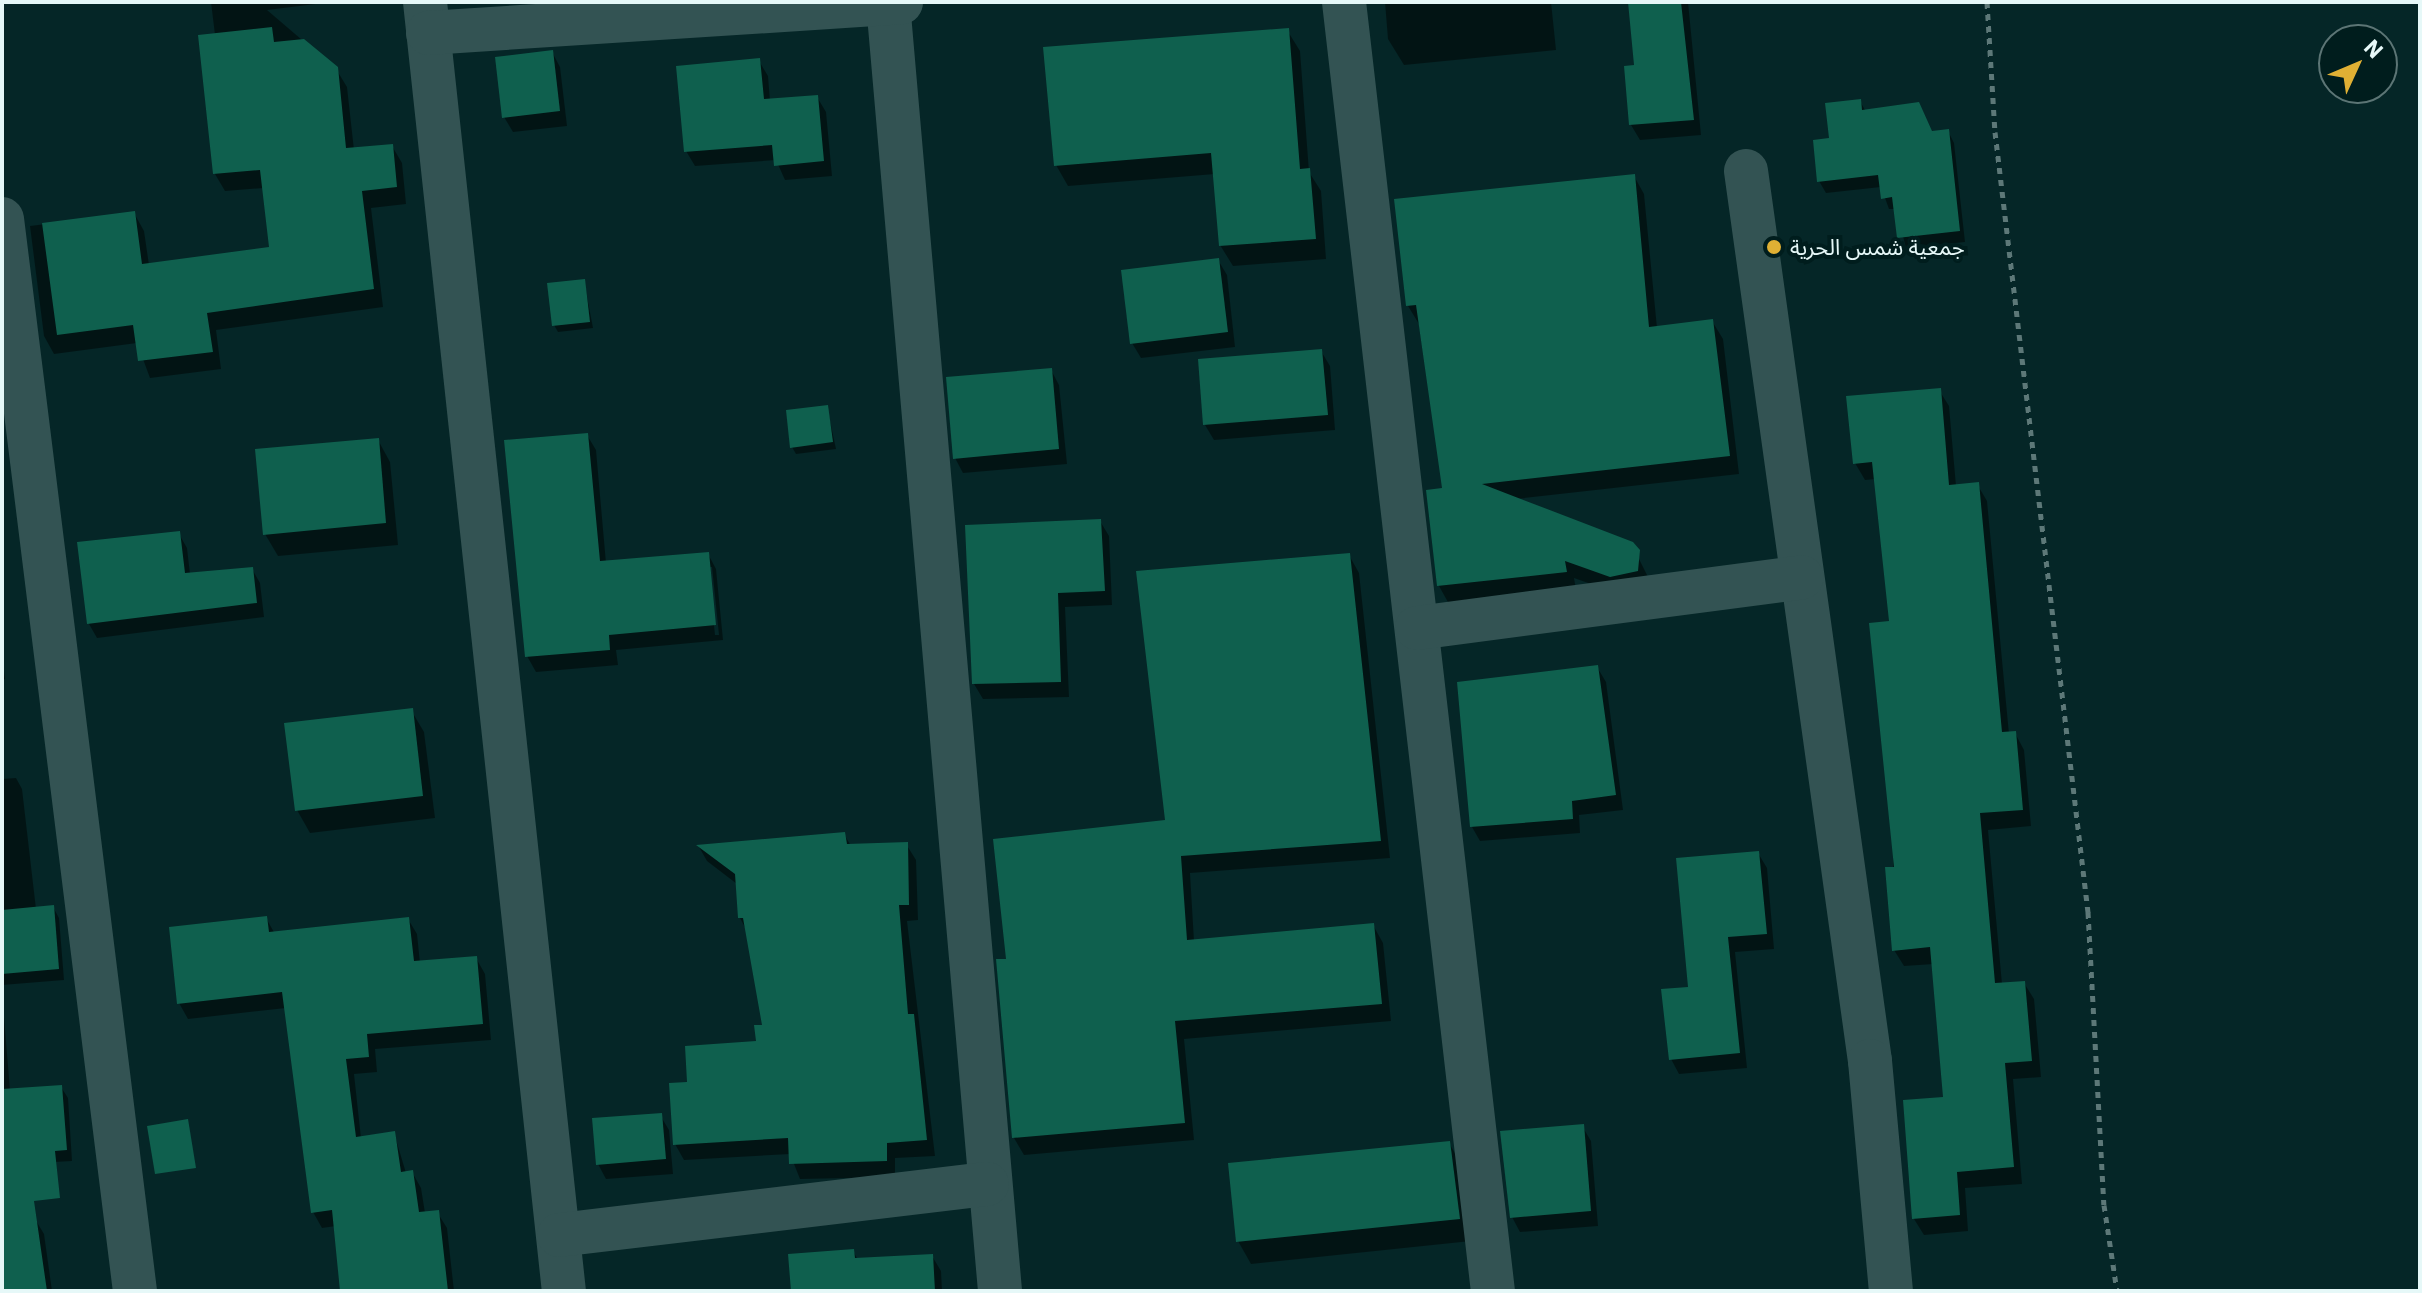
<!DOCTYPE html>
<html>
<head>
<meta charset="utf-8">
<style>
	body { margin:0 }
	#map { position:relative; width:2422px; height:1293px; overflow:hidden; background:#052627; font-family:"IBM Plex Sans","Noto Sans Arabic",sans-serif }
	div>[style] { position:absolute }
	[style*='--x'] { left:calc(var(--x)*1px); top:calc(var(--y)*1px); width:calc(var(--w)*1px); rotate:calc(var(--a)*1deg) }
	.shadow>* { inset:0; background:#0007 }
	.building>* { inset:0; background:#0f604e }
	.path>* { height:5px; margin-top:-2.5px; transform-origin:0; background:repeating-linear-gradient(90deg,#5d7878 0 6px,transparent 0 12px) }
	.minor>* { height:44px; margin:-22px; padding:0 22px; transform-origin:22px; border-radius:22px; background:#335353 }
	.dots>* { width:22px; height:22px; translate:-50% -50%; box-sizing:border-box; border:4px solid #001d1d; border-radius:50% }
	span { translate:-50% -50%; white-space:nowrap; text-align:center; line-height:1.15; -webkit-text-stroke:8px #001d1d; paint-order:stroke }
	.poi-label { font-size:22px; color:#e6f8f8 }
	.left { translate:0 -50%; text-align:left }
	.frame { position:absolute; inset:0; border:4px solid #e6f8f8; pointer-events:none }
	.north { position:absolute; left:2318px; top:24px; width:80px; height:80px; box-sizing:border-box; background:#001d1d; border:2px solid #5c7575; border-radius:50%; rotate:46deg; font-size:22px; font-weight:700; line-height:32px; text-align:center; color:#e6f8f8 }
	.north::after { content:''; display:block; margin:auto; width:28px; height:36px; background:#e0b034; clip-path:polygon(50% 0,100% 100%,50% 72%,0 100%) }
</style>
</head>
<body>
<div id="map">
	<div class="shadow">
		<i style="clip-path:polygon(211px 2px,332px 2px,267px 10px,336px 69px,347px 87px,354px 150px,392px 146px,402px 163px,406px 204px,371px 208px,383px 307px,216px 330px,221px 369px,150px 378px,137px 343px,54px 354px,44px 336px,30px 226px,134px 213px,144px 231px,149px 265px,271px 249px,264px 188px,225px 191px,215px 174px,200px 36px,215px 35px)"></i>
		<i style="clip-path:polygon(1385px 2px,1551px 2px,1556px 50px,1404px 65px,1388px 39px)"></i>
		<i style="clip-path:polygon(1630px 2px,1688px 2px,1701px 135px,1640px 140px,1631px 125px,1636px 67px)"></i>
		<i style="clip-path:polygon(1287px 30px,1300px 51px,1309px 172px,1321px 191px,1326px 259px,1233px 266px,1220px 245px,1215px 174px,1068px 186px,1056px 165px)"></i>
		<i style="clip-path:polygon(552px 52px,560px 67px,567px 126px,513px 132px,504px 117px)"></i>
		<i style="clip-path:polygon(759px 61px,768px 76px,770px 101px,817px 97px,826px 112px,832px 176px,785px 180px,776px 160px,695px 166px,686px 151px)"></i>
		<i style="clip-path:polygon(1860px 101px,1866px 112px,1933px 133px,1948px 131px,1954px 143px,1965px 242px,1906px 248px,1896px 209px,1889px 209px,1881px 187px,1826px 193px,1819px 181px,1831px 140px)"></i>
		<i style="clip-path:polygon(1634px 176px,1644px 194px,1657px 328px,1712px 321px,1723px 339px,1739px 474px,1516px 499px,1631px 543px,1650px 581px,1622px 595px,1574px 578px,1576px 590px,1449px 604px,1439px 586px,1444px 490px,1419px 324px,1408px 306px)"></i>
		<i style="clip-path:polygon(1218px 260px,1227px 275px,1235px 347px,1141px 358px,1132px 343px)"></i>
		<i style="clip-path:polygon(584px 281px,593px 328px,558px 332px,554px 325px)"></i>
		<i style="clip-path:polygon(1321px 351px,1330px 366px,1335px 430px,1214px 440px,1205px 425px)"></i>
		<i style="clip-path:polygon(1051px 370px,1059px 385px,1067px 464px,963px 473px,955px 458px)"></i>
		<i style="clip-path:polygon(1939px 390px,1949px 406px,1956px 486px,1977px 484px,1987px 501px,2009px 734px,2015px 733px,2024px 750px,2031px 826px,1988px 830px,2002px 984px,2024px 983px,2034px 999px,2041px 1077px,2013px 1079px,2022px 1184px,1965px 1188px,1968px 1231px,1924px 1235px,1914px 1219px,1945px 1099px,1934px 964px,1904px 966px,1894px 950px,1891px 623px,1876px 479px,1865px 480px,1855px 463px)"></i>
		<i style="clip-path:polygon(827px 407px,836px 449px,796px 454px,792px 447px)"></i>
		<i style="clip-path:polygon(evenodd,587px 435px,596px 450px,606px 563px,708px 554px,716px 569px,723px 640px,616px 650px,618px 665px,536px 672px,527px 656px,587px 435px,708px 567px,712px 567px,719px 635px,715px 635px,708px 567px)"></i>
		<i style="clip-path:polygon(378px 440px,390px 462px,398px 545px,278px 556px,265px 534px)"></i>
		<i style="clip-path:polygon(1100px 521px,1109px 536px,1112px 605px,1065px 607px,1069px 697px,983px 699px,974px 684px)"></i>
		<i style="clip-path:polygon(179px 534px,187px 548px,190px 574px,252px 569px,260px 583px,264px 617px,97px 638px,89px 624px)"></i>
		<i style="clip-path:polygon(1349px 555px,1359px 573px,1390px 858px,1190px 873px,1194px 941px,1373px 925px,1383px 943px,1391px 1021px,1184px 1039px,1194px 1140px,1024px 1155px,1014px 1138px,1008px 961px,1167px 822px)"></i>
		<i style="clip-path:polygon(2px 657px,5px 679px,2px 680px)"></i>
		<i style="clip-path:polygon(1597px 667px,1606px 682px,1623px 810px,1579px 815px,1580px 833px,1480px 841px,1472px 827px)"></i>
		<i style="clip-path:polygon(411px 710px,424px 732px,435px 818px,310px 833px,297px 810px)"></i>
		<i style="clip-path:polygon(16px 778px,22px 789px,36px 909px,53px 907px,59px 918px,64px 980px,2px 985px,2px 779px)"></i>
		<i style="clip-path:polygon(844px 834px,851px 846px,906px 844px,916px 860px,918px 920px,907px 921px,935px 1156px,895px 1158px,895px 1177px,800px 1179px,790px 1154px,684px 1160px,675px 1144px,689px 1083px,758px 1043px,765px 1026px,747px 931px,740px 918px,737px 884px,707px 861px,699px 847px)"></i>
		<i style="clip-path:polygon(1758px 853px,1767px 868px,1774px 949px,1735px 952px,1747px 1068px,1679px 1074px,1671px 1059px,1690px 989px)"></i>
		<i style="clip-path:polygon(266px 918px,275px 934px,408px 919px,417px 934px,420px 963px,476px 958px,485px 974px,491px 1040px,375px 1049px,377px 1072px,354px 1074px,361px 1138px,394px 1133px,406px 1173px,412px 1172px,421px 1188px,425px 1213px,437px 1212px,447px 1228px,454px 1291px,342px 1291px,336px 1226px,322px 1228px,313px 1212px,286px 1008px,188px 1019px,179px 1003px)"></i>
		<i style="clip-path:polygon(2px 993px,10px 1090px,61px 1087px,68px 1098px,72px 1161px,2px 1165px)"></i>
		<i style="clip-path:polygon(660px 1115px,669px 1130px,673px 1174px,606px 1179px,598px 1164px)"></i>
		<i style="clip-path:polygon(1582px 1126px,1591px 1141px,1598px 1226px,1520px 1232px,1512px 1217px)"></i>
		<i style="clip-path:polygon(1449px 1143px,1462px 1165px,1471px 1241px,1251px 1264px,1238px 1241px)"></i>
		<i style="clip-path:polygon(35px 1219px,44px 1234px,52px 1291px,2px 1291px,2px 1224px)"></i>
		<i style="clip-path:polygon(853px 1251px,858px 1260px,932px 1256px,941px 1271px,942px 1291px,793px 1291px)"></i>
	</div>
	<div class="building">
		<i style="clip-path:polygon(1628px 2px,1681px 2px,1694px 120px,1629px 125px,1624px 66px,1634px 65px)"></i>
		<i style="clip-path:polygon(272px 27px,274px 42px,304px 39px,338px 67px,346px 148px,393px 144px,397px 187px,362px 191px,374px 289px,207px 313px,213px 352px,138px 361px,133px 325px,57px 335px,42px 223px,135px 211px,142px 264px,269px 247px,260px 170px,213px 174px,198px 35px)"></i>
		<i style="clip-path:polygon(1289px 28px,1300px 169px,1310px 168px,1316px 239px,1219px 246px,1211px 153px,1054px 166px,1043px 47px)"></i>
		<i style="clip-path:polygon(553px 50px,560px 111px,502px 118px,495px 57px)"></i>
		<i style="clip-path:polygon(760px 58px,764px 99px,818px 95px,824px 161px,774px 166px,772px 145px,684px 152px,676px 66px)"></i>
		<i style="clip-path:polygon(1861px 99px,1862px 110px,1919px 102px,1932px 131px,1949px 129px,1960px 231px,1897px 238px,1892px 197px,1881px 199px,1878px 175px,1817px 182px,1813px 140px,1829px 138px,1825px 103px)"></i>
		<i style="clip-path:polygon(1635px 174px,1649px 327px,1713px 319px,1730px 456px,1482px 484px,1633px 542px,1640px 550px,1638px 571px,1610px 577px,1565px 561px,1567px 572px,1437px 586px,1426px 490px,1442px 488px,1416px 305px,1406px 306px,1394px 199px)"></i>
		<i style="clip-path:polygon(1219px 258px,1228px 332px,1130px 344px,1121px 270px)"></i>
		<i style="clip-path:polygon(585px 279px,590px 322px,552px 326px,547px 283px)"></i>
		<i style="clip-path:polygon(1322px 349px,1328px 415px,1203px 425px,1198px 359px)"></i>
		<i style="clip-path:polygon(1052px 368px,1059px 449px,953px 459px,946px 377px)"></i>
		<i style="clip-path:polygon(1941px 388px,1949px 485px,1979px 482px,2002px 732px,2016px 731px,2023px 810px,1980px 813px,1995px 983px,2025px 981px,2032px 1061px,2005px 1063px,2014px 1167px,1957px 1172px,1960px 1215px,1912px 1219px,1903px 1100px,1943px 1097px,1930px 947px,1892px 951px,1885px 867px,1894px 867px,1869px 623px,1889px 621px,1872px 462px,1853px 464px,1846px 396px)"></i>
		<i style="clip-path:polygon(828px 405px,833px 442px,790px 448px,786px 410px)"></i>
		<i style="clip-path:polygon(588px 433px,600px 561px,709px 552px,716px 625px,609px 635px,610px 650px,525px 657px,504px 440px)"></i>
		<i style="clip-path:polygon(379px 438px,386px 523px,263px 535px,255px 449px)"></i>
		<i style="clip-path:polygon(1101px 519px,1105px 591px,1058px 593px,1061px 682px,972px 684px,965px 525px)"></i>
		<i style="clip-path:polygon(180px 531px,185px 573px,253px 567px,257px 603px,87px 624px,77px 542px)"></i>
		<i style="clip-path:polygon(1350px 553px,1381px 841px,1181px 856px,1187px 940px,1374px 923px,1382px 1004px,1175px 1021px,1185px 1123px,1012px 1138px,996px 959px,1006px 959px,993px 839px,1165px 820px,1136px 571px)"></i>
		<i style="clip-path:polygon(1598px 665px,1616px 795px,1572px 801px,1573px 819px,1470px 827px,1457px 682px)"></i>
		<i style="clip-path:polygon(413px 708px,423px 796px,295px 811px,284px 723px)"></i>
		<i style="clip-path:polygon(845px 832px,847px 844px,908px 842px,909px 905px,899px 905px,908px 1014px,914px 1014px,927px 1140px,887px 1143px,887px 1161px,789px 1164px,788px 1138px,673px 1145px,669px 1083px,687px 1082px,685px 1046px,756px 1041px,754px 1025px,762px 1025px,743px 918px,738px 918px,735px 874px,696px 845px)"></i>
		<i style="clip-path:polygon(1759px 851px,1767px 934px,1728px 937px,1740px 1053px,1669px 1060px,1661px 989px,1688px 987px,1676px 858px)"></i>
		<i style="clip-path:polygon(54px 905px,59px 969px,2px 974px,2px 910px)"></i>
		<i style="clip-path:polygon(267px 916px,269px 932px,409px 917px,414px 961px,477px 956px,483px 1024px,367px 1034px,369px 1057px,346px 1059px,356px 1137px,395px 1131px,401px 1172px,413px 1170px,419px 1212px,439px 1210px,448px 1291px,340px 1291px,332px 1210px,311px 1213px,282px 992px,177px 1004px,169px 927px)"></i>
		<i style="clip-path:polygon(62px 1085px,67px 1150px,55px 1151px,60px 1198px,34px 1201px,47px 1291px,2px 1291px,2px 1089px)"></i>
		<i style="clip-path:polygon(662px 1113px,666px 1159px,596px 1165px,592px 1118px)"></i>
		<i style="clip-path:polygon(188px 1119px,196px 1168px,155px 1174px,147px 1126px)"></i>
		<i style="clip-path:polygon(1584px 1124px,1591px 1211px,1510px 1218px,1500px 1131px)"></i>
		<i style="clip-path:polygon(1450px 1141px,1460px 1219px,1236px 1242px,1228px 1163px)"></i>
		<i style="clip-path:polygon(854px 1249px,855px 1258px,933px 1254px,935px 1291px,791px 1291px,788px 1254px)"></i>
	</div>
	<div class="path">
		<i style="--x:1987;--y:2;--w:130;--a:86.5"></i>
		<i style="--x:1995;--y:132;--w:786;--a:83.2"></i>
		<i style="--x:2088;--y:912;--w:293;--a:86.9"></i>
		<i style="--x:2104;--y:1205;--w:87;--a:81.4"></i>
	</div>
	<div class="minor">
		<i style="--x:425;--y:2;--w:1296;--a:83.85"></i>
		<i style="--x:1344;--y:2;--w:1298;--a:83.41"></i>
		<i style="--x:888;--y:3;--w:1293;--a:85.03"></i>
		<i style="--x:428;--y:33;--w:474;--a:-3.7"></i>
		<i style="--x:1746;--y:171;--w:899;--a:82.07"></i>
		<i style="--x:1870;--y:1061;--w:231;--a:84.8"></i>
		<i style="--x:2;--y:219;--w:1080;--a:82.93"></i>
		<i style="--x:1417;--y:628;--w:388;--a:-7.5"></i>
		<i style="--x:559;--y:1235;--w:431;--a:-6.8"></i>
	</div>
	<div class="dots">
		<i style="left:1774px;top:247px;background:#e0b034"></i>
	</div>
	<div class="poi-label">
		<span class="left" style="left:1790px;top:247px">جمعية شمس الحرية</span>
	</div>
	<div class="frame"></div>
	<div class="north">N</div>
</div>
</body>
</html>
